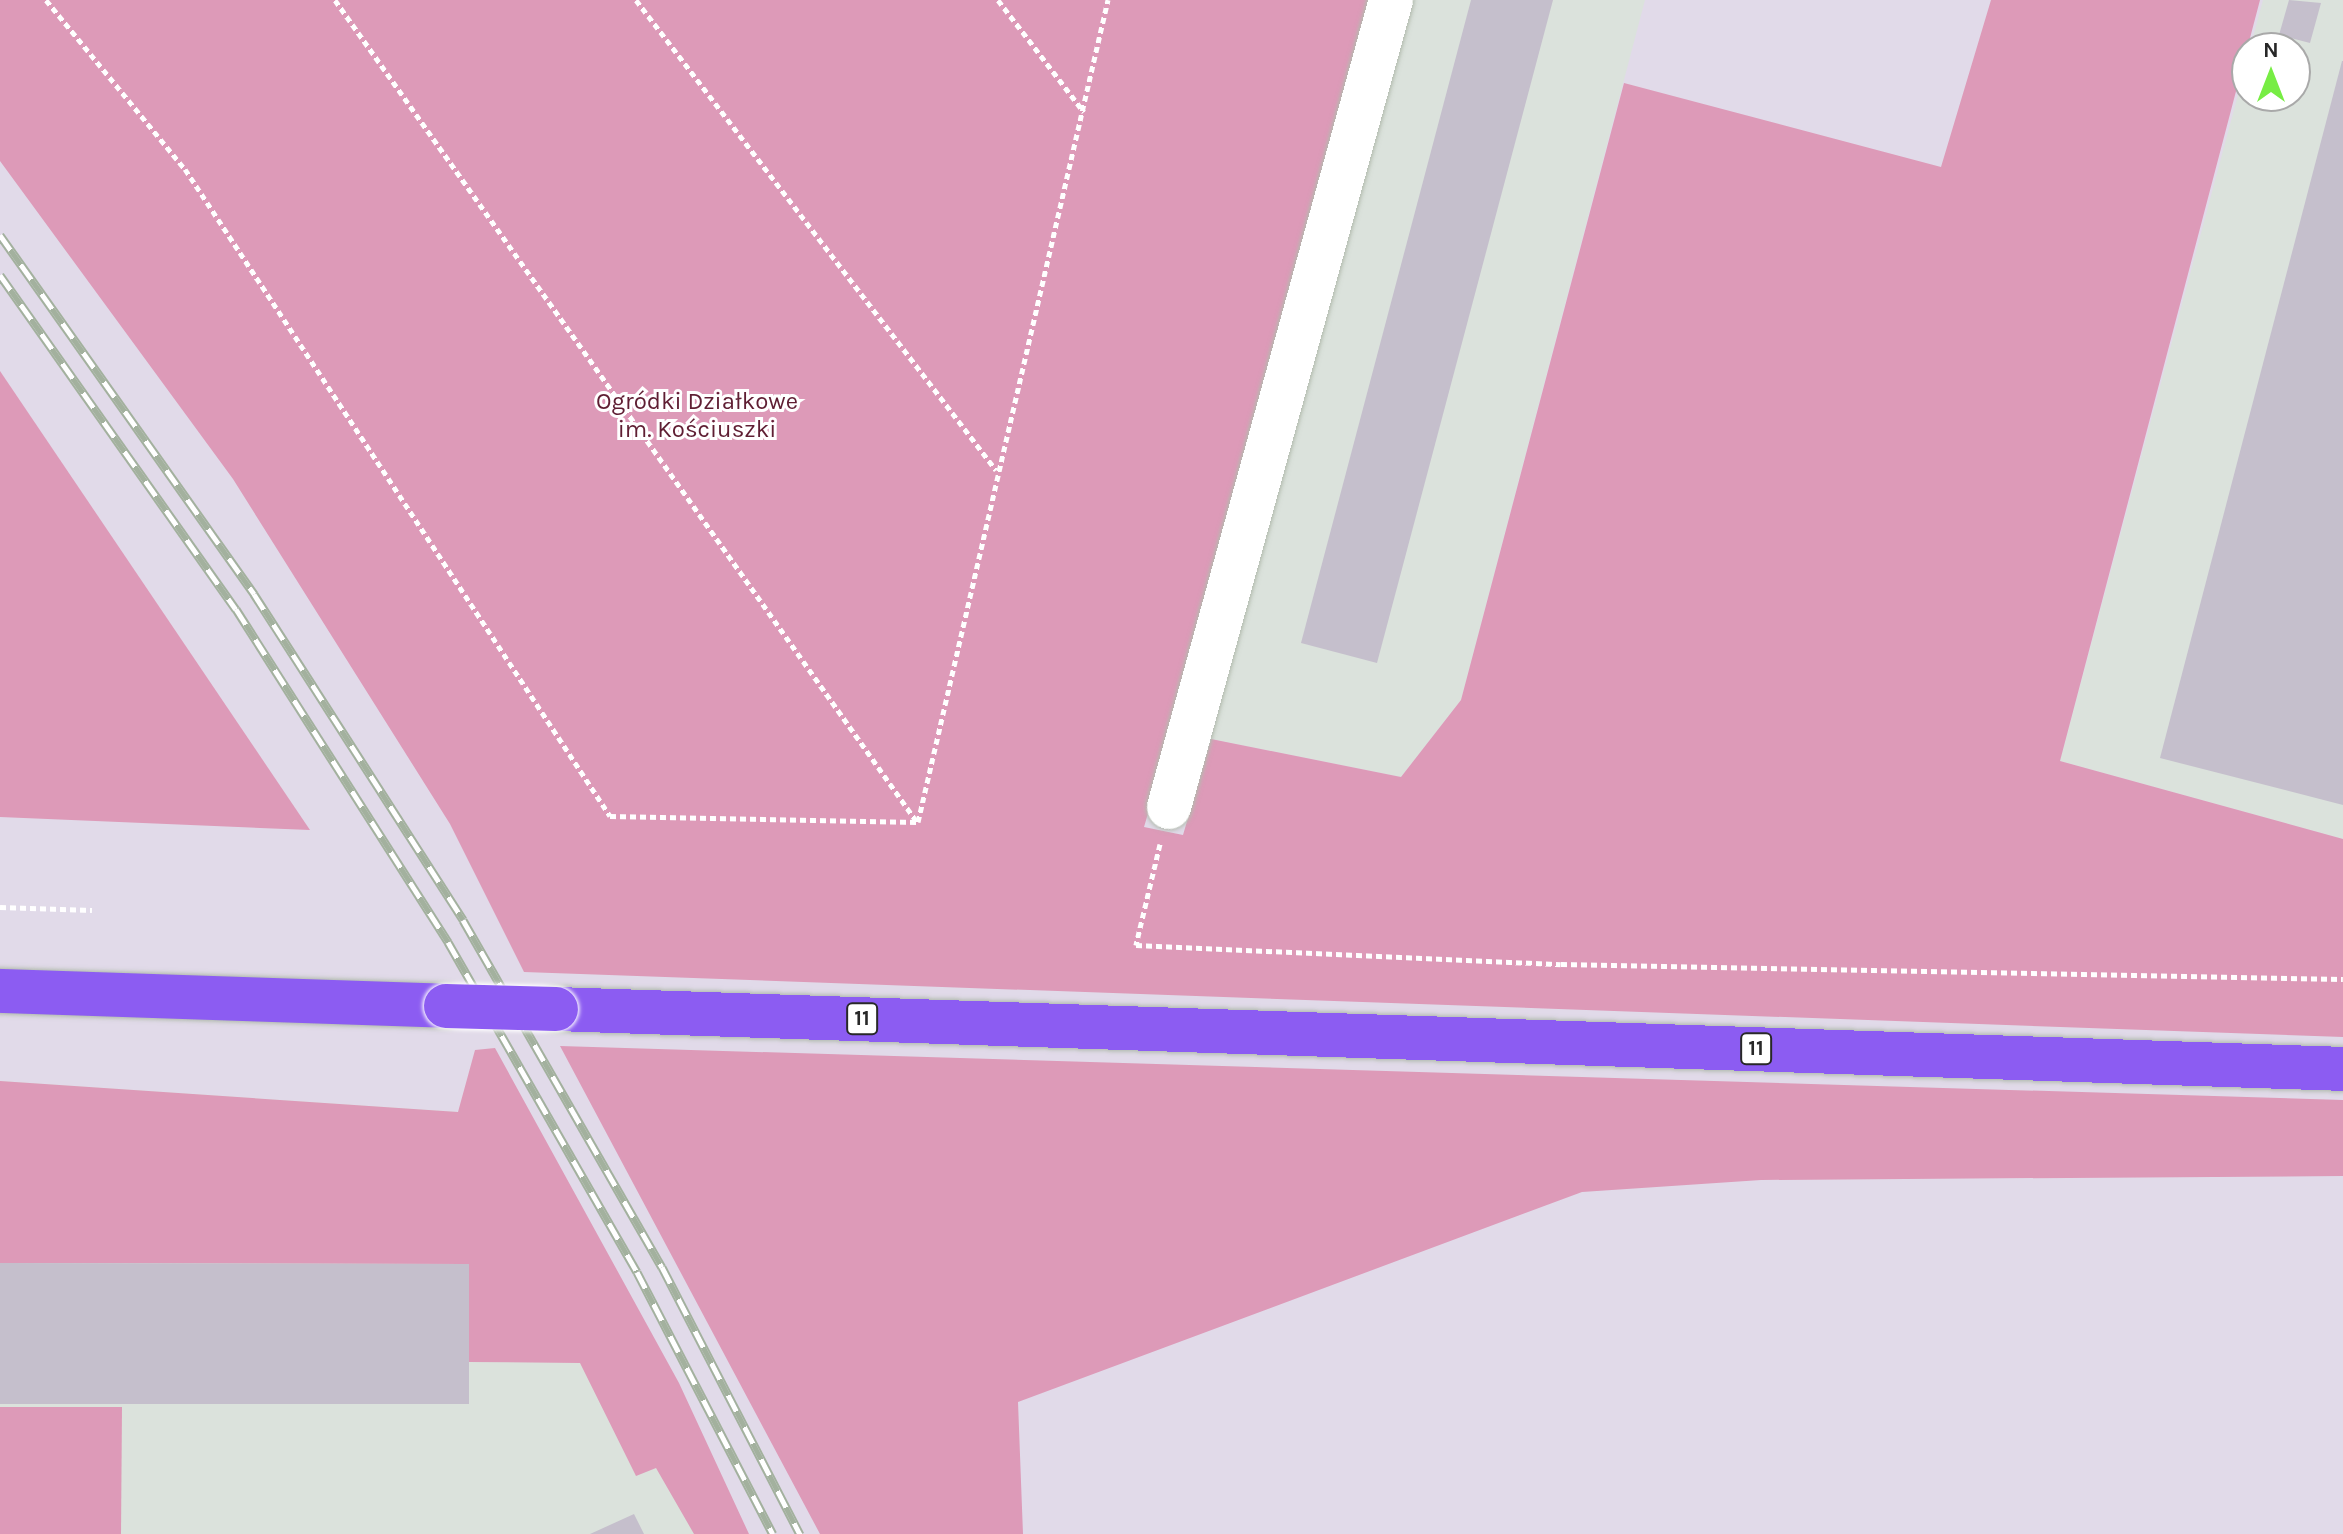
<!DOCTYPE html>
<html>
<head>
<meta charset="utf-8">
<style>
	body { margin:0 }
	#map { position:relative; width:2343px; height:1534px; overflow:hidden; background:#e1dae9; font-family:Karla,sans-serif }
	div>[style] { position:absolute }
	[style*='--x'] { left:calc(var(--x)*1px); top:calc(var(--y)*1px); width:calc(var(--w)*1px); rotate:calc(var(--a)*1deg) }
	.industrial>* { inset:0; background:#dbe2dc }
	.green>* { inset:0; background:#dd9ab8 }
	.building>* { inset:0; background:#c5bfcc }
	.path>* { height:5px; margin-top:-2.5px; transform-origin:0; background:repeating-linear-gradient(90deg,#fff 0 6px,transparent 0 10px) }
	.roads { filter:drop-shadow(0 0 2px #b2bbae) drop-shadow(0 0 2px #b2bbae) }
	.minor>* { height:44px; margin:-22px; padding:0 22px; transform-origin:22px; border-radius:22px; background:#fff }
	.highway>* { height:44px; margin:-22px; padding:0 22px; transform-origin:22px; border-radius:22px; background:#8c5cf2 }
	.rail>* { height:9px; margin-top:-4.5px; transform-origin:0; background:repeating-linear-gradient(90deg,#fff 0 18px,#a3b19e 0 36px); box-sizing:border-box; border-block:2px solid #a3b19e }
	.bridges { filter:drop-shadow(0 0 2px #fff) drop-shadow(0 0 2px #fff) }
	.highway-bridge>* { height:44px; margin:-22px; padding:0 22px; transform-origin:22px; border-radius:22px; background:#8c5cf2 }
	span { translate:-50% -50%; white-space:nowrap; text-align:center; line-height:1.15; -webkit-text-stroke:6px #fff; paint-order:stroke }
	.shield-label span { padding:2px 6px; background:#fff; border:2px solid; border-radius:6px; -webkit-text-stroke-width:0 }
	.shield-label { font-size:22px; color:#282828; font-weight:700 }
	.park-label { font-size:24px; color:#5f1e33 }
	.north { position:absolute; left:2231px; top:32px; width:80px; height:80px; box-sizing:border-box; background:#fff; border:2px solid #a9a9a9; border-radius:50%; rotate:0deg; font-size:22px; font-weight:700; line-height:32px; text-align:center; color:#282828 }
	.north::after { content:''; display:block; margin:auto; width:28px; height:36px; background:#77ed44; clip-path:polygon(50% 0,100% 100%,50% 72%,0 100%) }
</style>
</head>
<body>
<div id="map">
	<div class="industrial">
		<i style="clip-path:polygon(1407px 0,1645px 0,1461px 700px,1401px 777px,1211px 739px)"></i>
		<i style="clip-path:polygon(2263px 0,2343px 0,2343px 839px,2060px 761px,2247px 61px,2247px 96px,2295px 96px,2295px 48px,2250px 48px)"></i>
		<i style="clip-path:polygon(0 1081px,459px 1112px,698px 1534px,0 1534px)"></i>
	</div>
	<div class="green">
		<i style="clip-path:polygon(0 0,1373px 0,1239px 508px,1144px 827px,1183px 835px,1211px 739px,1401px 777px,1461px 700px,1624px 83px,1941px 167px,1991px 0,2260px 0,2060px 761px,2343px 839px,2343px 1037px,524px 972px,450px 824px,233px 479px,0 161px)"></i>
		<i style="clip-path:polygon(0 371px,310px 830px,0 817px)"></i>
		<i style="clip-path:polygon(560px 1046px,2343px 1100px,2343px 1176px,1761px 1180px,1582px 1192px,1018px 1402px,1023px 1534px,820px 1534px)"></i>
		<i style="clip-path:polygon(495px 1048px,679px 1383px,749px 1534px,694px 1534px,656px 1468px,636px 1476px,580px 1363px,469px 1362px,469px 1264px,0 1263px,0 1081px,458px 1112px,475px 1050px)"></i>
		<i style="clip-path:polygon(0 1407px,122px 1407px,121px 1534px,0 1534px)"></i>
	</div>
	<div class="building">
		<i style="clip-path:polygon(1471px 0,1553px 0,1377px 663px,1301px 643px)"></i>
		<i style="clip-path:polygon(2289px 0,2321px 3px,2310px 43px,2279px 35px)"></i>
		<i style="clip-path:polygon(2342px 61px,2343px 61px,2343px 805px,2160px 758px)"></i>
		<i style="clip-path:polygon(0 1263px,469px 1264px,469px 1404px,0 1404px)"></i>
		<i style="clip-path:polygon(634px 1514px,644px 1534px,590px 1534px)"></i>
	</div>
	<div class="path">
		<i style="--x:46;--y:0;--w:219;--a:50.6"></i>
		<i style="--x:185;--y:169;--w:774;--a:56.7"></i>
		<i style="--x:610;--y:816;--w:307;--a:1.1"></i>
		<i style="--x:335;--y:0;--w:1007;--a:54.7"></i>
		<i style="--x:636;--y:0;--w:592;--a:52.55"></i>
		<i style="--x:998;--y:0;--w:141;--a:52.5"></i>
		<i style="--x:918;--y:822;--w:844;--a:-76.99"></i>
		<i style="--x:1160;--y:844;--w:104;--a:103.4"></i>
		<i style="--x:1136;--y:945;--w:425;--a:2.6"></i>
		<i style="--x:1561;--y:964;--w:782;--a:1.1"></i>
		<i style="--x:0;--y:907;--w:92;--a:1.9"></i>
	</div>
	<div class="roads">
		<div class="minor">
			<i style="--x:1169;--y:807;--w:837;--a:-74.62"></i>
		</div>
		<div class="highway">
			<i style="--x:0;--y:991;--w:446;--a:1.9"></i>
			<i style="--x:556;--y:1009;--w:1788;--a:1.92"></i>
		</div>
	</div>
	<div class="rail">
		<i style="--x:0;--y:235;--w:440;--a:54.7"></i>
		<i style="--x:254;--y:594;--w:387;--a:57.3"></i>
		<i style="--x:463;--y:920;--w:400;--a:60.2"></i>
		<i style="--x:662;--y:1267;--w:301;--a:62.7"></i>
		<i style="--x:0;--y:275;--w:409;--a:54.8"></i>
		<i style="--x:236;--y:609;--w:395;--a:57.5"></i>
		<i style="--x:448;--y:942;--w:380;--a:60.2"></i>
		<i style="--x:637;--y:1272;--w:295;--a:62.6"></i>
	</div>
	<div class="bridges">
		<div class="highway-bridge">
			<i style="--x:446;--y:1006;--w:110;--a:1.6"></i>
		</div>
	</div>
	<div class="shield-label">
		<span style="left:862px;top:1019px">11</span>
		<span style="left:1756px;top:1049px">11</span>
	</div>
	<div class="park-label">
		<span style="left:697px;top:416px">Ogródki Działkowe<br>im. Kościuszki</span>
	</div>
	<div class="north">N</div>
</div>
</body>
</html>
